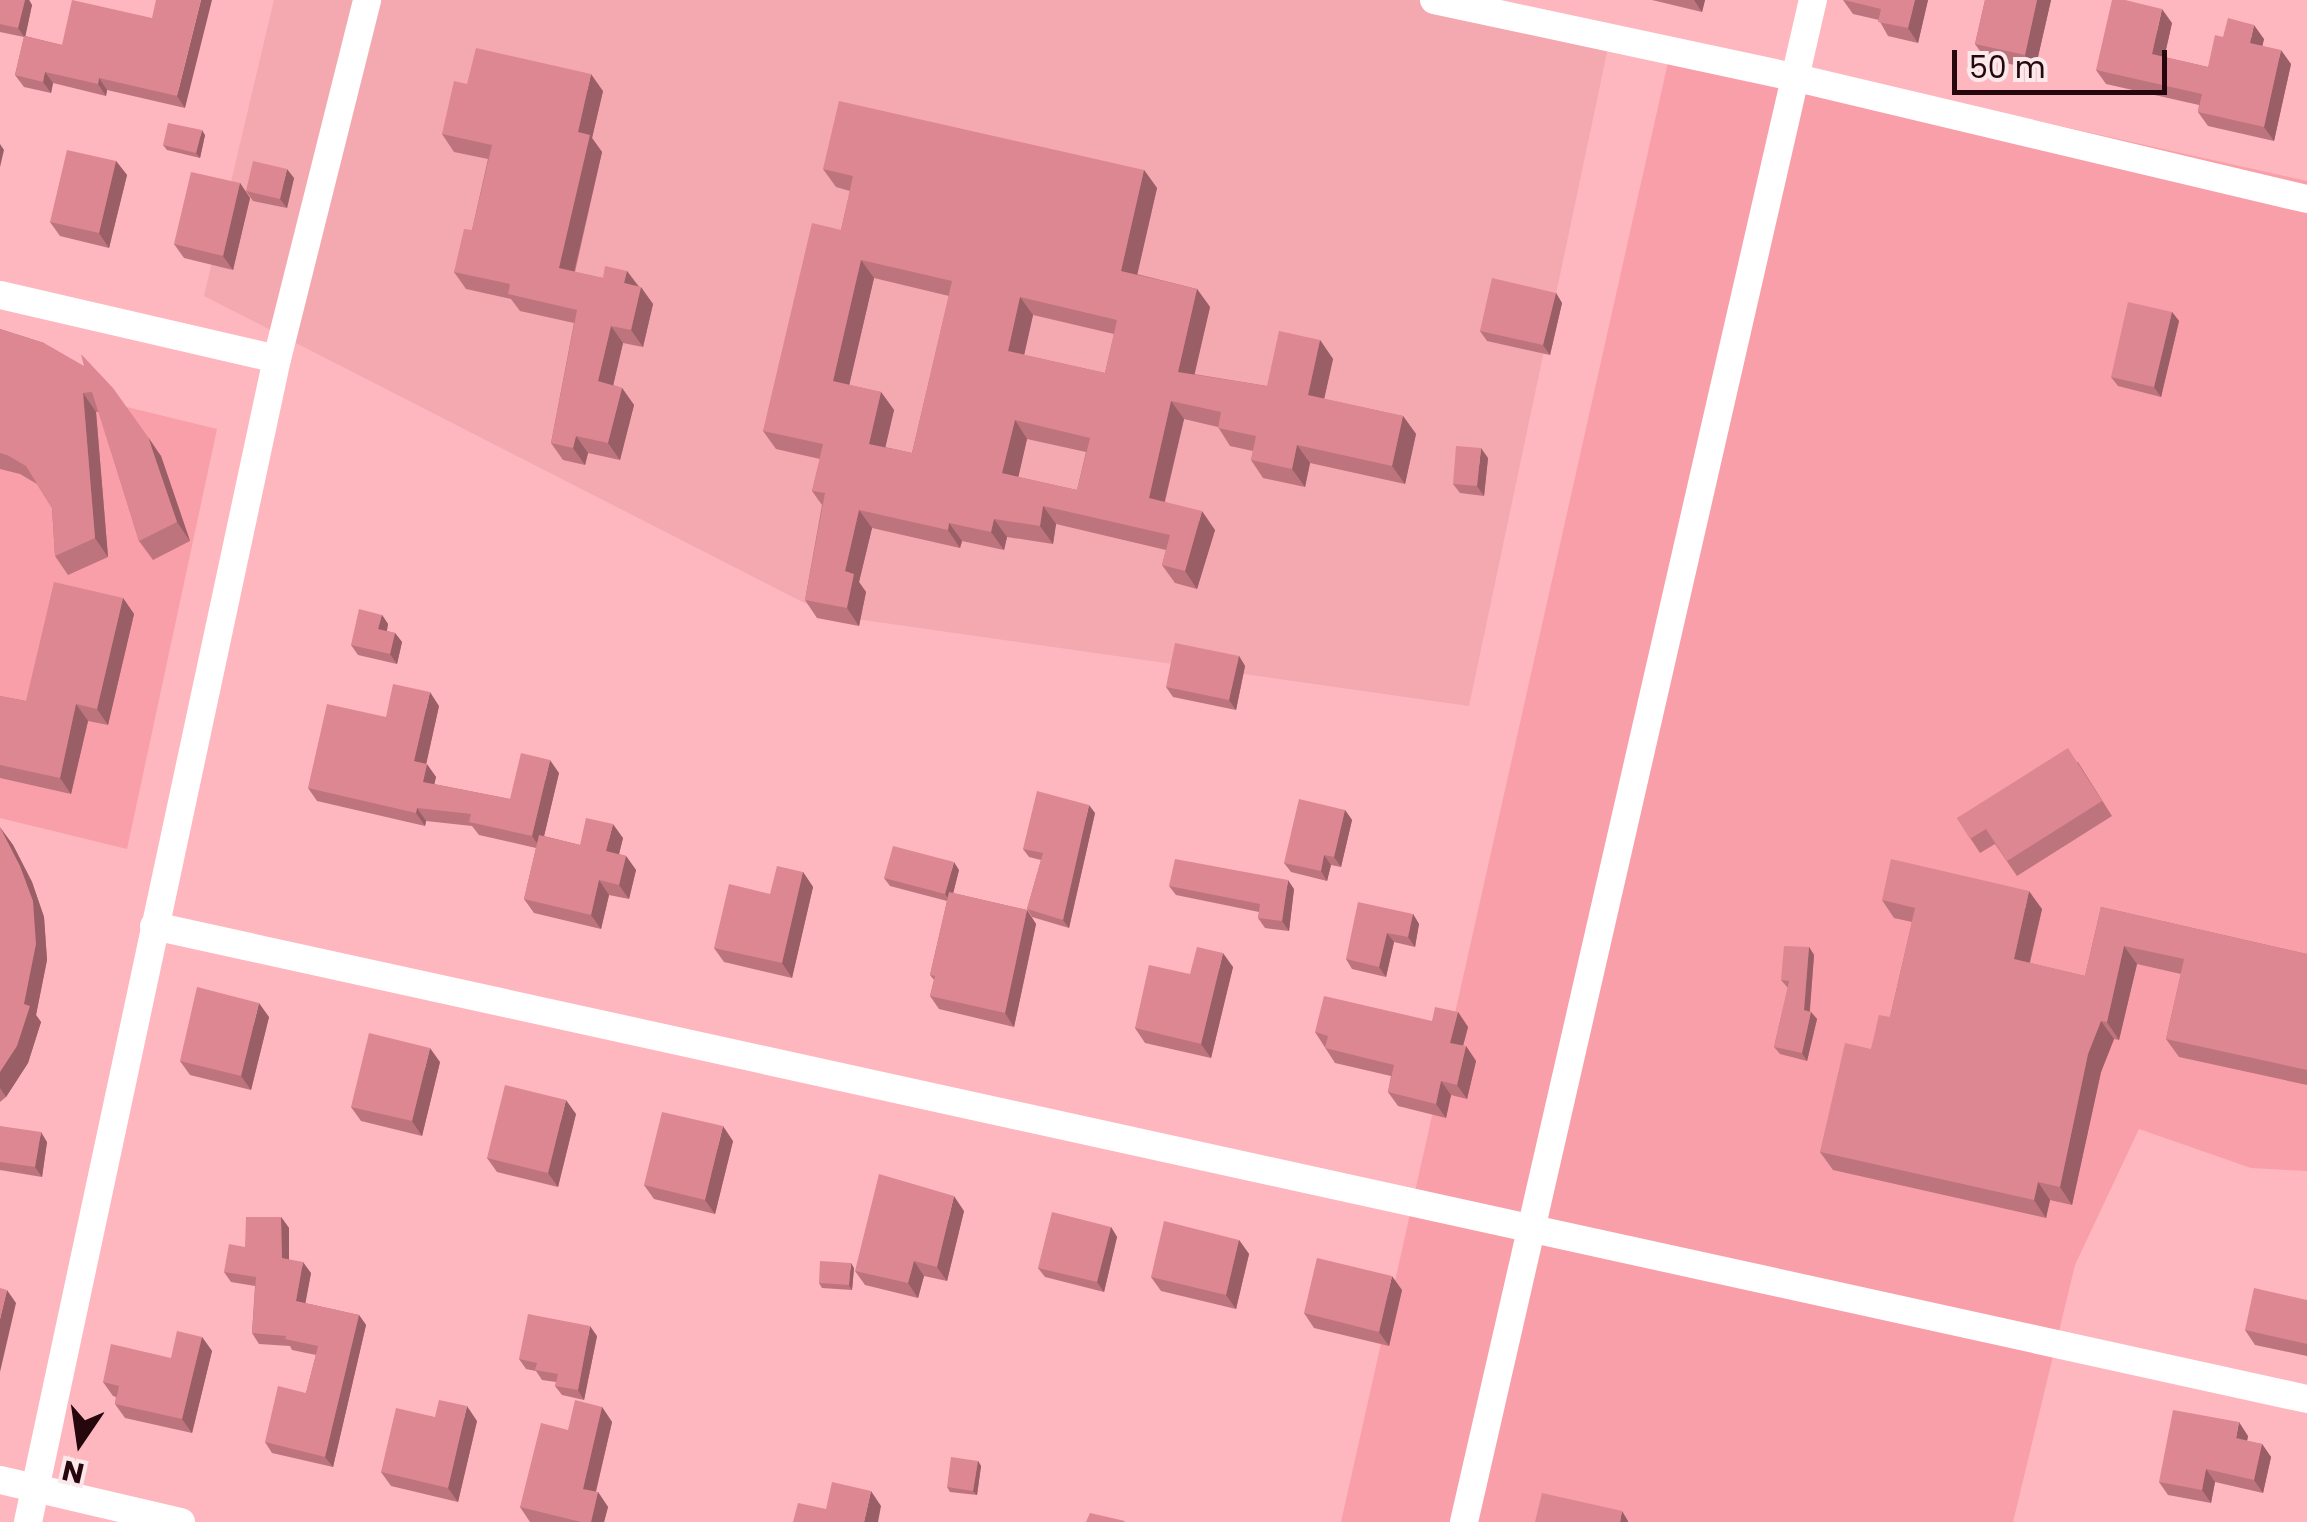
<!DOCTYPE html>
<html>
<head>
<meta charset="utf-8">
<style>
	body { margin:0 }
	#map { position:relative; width:2307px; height:1522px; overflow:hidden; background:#feb7be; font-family:Poppins,sans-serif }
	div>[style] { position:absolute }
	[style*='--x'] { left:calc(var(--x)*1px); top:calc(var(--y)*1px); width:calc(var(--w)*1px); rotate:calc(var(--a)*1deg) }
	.built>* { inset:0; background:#f4a8b0 }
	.green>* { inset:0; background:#f89fa9 }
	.minor>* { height:28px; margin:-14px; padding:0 14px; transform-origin:14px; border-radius:14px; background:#fff }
	.wall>* { inset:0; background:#bd747d }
	.shaded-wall>* { inset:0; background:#9a5e66 }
	.building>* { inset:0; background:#dc8791 }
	span { translate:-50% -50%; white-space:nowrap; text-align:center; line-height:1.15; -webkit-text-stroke:9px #fbe8ea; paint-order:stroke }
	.north { position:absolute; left:30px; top:1392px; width:100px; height:100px; -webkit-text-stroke:8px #fbe8ea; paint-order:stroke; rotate:193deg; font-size:28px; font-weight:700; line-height:40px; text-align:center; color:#26070d }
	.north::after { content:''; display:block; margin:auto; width:35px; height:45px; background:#26070d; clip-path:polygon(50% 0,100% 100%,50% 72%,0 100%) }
	.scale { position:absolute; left:1952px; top:50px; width:215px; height:45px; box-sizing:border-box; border:5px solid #26070d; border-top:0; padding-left:12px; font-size:30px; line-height:35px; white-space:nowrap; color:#26070d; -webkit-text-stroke:8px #fbe8ea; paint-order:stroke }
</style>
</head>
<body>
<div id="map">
	<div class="built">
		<i style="clip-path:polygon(274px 0,1442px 0,1610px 38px,1469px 706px,828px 615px,204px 296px)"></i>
	</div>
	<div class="green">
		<i style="clip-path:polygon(1673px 40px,2307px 181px,2307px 1171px,2251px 1168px,2139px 1129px,2075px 1265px,2013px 1522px,1341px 1522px)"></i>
		<i style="clip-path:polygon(0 376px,217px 429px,127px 849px,0 818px)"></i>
	</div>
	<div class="minor">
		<i style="--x:1434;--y:0;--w:371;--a:12.1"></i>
		<i style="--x:1797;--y:78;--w:524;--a:13.35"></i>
		<i style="--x:0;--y:295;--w:284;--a:13"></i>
		<i style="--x:154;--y:926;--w:2204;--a:12.39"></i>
		<i style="--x:0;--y:1480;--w:186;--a:13.1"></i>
		<i style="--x:28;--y:1522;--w:1189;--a:-77.92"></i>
		<i style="--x:277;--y:359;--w:370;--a:-75.9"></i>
		<i style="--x:1464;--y:1522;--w:1562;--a:-77.09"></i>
	</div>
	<div class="wall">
		<i style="clip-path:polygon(0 0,29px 0,32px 5px,25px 36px,62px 45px,152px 18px,185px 108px,107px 90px,106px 96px,53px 83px,51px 93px,24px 87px,15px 75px,24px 37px,0 32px)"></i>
		<i style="clip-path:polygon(1652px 0,1705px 0,1702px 12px)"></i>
		<i style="clip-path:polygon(1843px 0,1928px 0,1918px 43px,1888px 36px,1879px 20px,1853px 14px)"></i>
		<i style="clip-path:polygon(1985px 0,2051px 0,2035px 70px,1985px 58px,1975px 44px)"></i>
		<i style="clip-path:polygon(2172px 23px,2164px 57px,2208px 67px,2223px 37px,2264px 39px,2262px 46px,2291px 64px,2274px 141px,2208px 126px,2198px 112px,2199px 105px,2106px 84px,2096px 70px)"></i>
		<i style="clip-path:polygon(467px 84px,603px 91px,592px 138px,602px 152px,575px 272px,603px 278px,627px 271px,653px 304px,643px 347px,623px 343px,613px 385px,622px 388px,634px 405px,620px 460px,588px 453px,585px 465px,563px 460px,551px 443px,574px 323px,520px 311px,511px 299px,466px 289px,454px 272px,472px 230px,488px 159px,454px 152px,442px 134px)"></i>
		<i style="clip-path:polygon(205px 135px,200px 158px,167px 150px,163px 145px)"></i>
		<i style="clip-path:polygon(116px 161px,127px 175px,109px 248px,60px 236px,50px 222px)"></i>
		<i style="clip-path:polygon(evenodd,823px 169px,1144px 170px,1157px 188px,1137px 274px,1197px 289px,1210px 307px,1194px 374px,1267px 386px,1320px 340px,1333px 359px,1324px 399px,1403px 416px,1416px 434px,1405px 484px,1310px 463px,1305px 487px,1263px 478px,1251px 460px,1253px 451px,1230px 446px,1218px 427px,1184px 419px,1165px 502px,1215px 530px,1197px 589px,1175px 583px,1162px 565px,1166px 550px,1056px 524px,1053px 544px,1007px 537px,1004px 550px,962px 541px,960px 548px,872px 528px,859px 582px,866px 592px,859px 626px,817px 618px,805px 600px,822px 505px,812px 491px,820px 459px,776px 449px,763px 431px,841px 230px,850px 191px,836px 187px,823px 169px,874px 278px,949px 296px,912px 453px,885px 447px,894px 410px,881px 392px,849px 385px,874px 278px,823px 169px,1033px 315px,1114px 334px,1105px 373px,1024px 355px,1033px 315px,823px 169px,1027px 439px,1086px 452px,1077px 490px,1018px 477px,1027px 439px)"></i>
		<i style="clip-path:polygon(294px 178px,287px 208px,253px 201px,246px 191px)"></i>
		<i style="clip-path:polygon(240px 183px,250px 198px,233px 270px,184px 258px,174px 244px)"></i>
		<i style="clip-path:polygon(1556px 293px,1562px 303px,1550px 355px,1487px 341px,1480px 331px)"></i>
		<i style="clip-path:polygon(2172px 312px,2179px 321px,2161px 397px,2118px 386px,2111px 377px)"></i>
		<i style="clip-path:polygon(0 329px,44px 343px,161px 456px,190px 541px,153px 560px,139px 541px,99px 412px,96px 412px,108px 557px,68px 575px,55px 556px,52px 508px,37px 484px,20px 474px,0 469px)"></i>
		<i style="clip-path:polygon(1488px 458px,1484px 496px,1460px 493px,1453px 484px)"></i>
		<i style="clip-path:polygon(123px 598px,134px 614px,108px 725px,88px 721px,71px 794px,0 778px,0 696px,26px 701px)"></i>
		<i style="clip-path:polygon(382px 615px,388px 624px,387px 631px,395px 633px,402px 642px,397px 664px,358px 655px,351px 645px)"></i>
		<i style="clip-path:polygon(1239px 656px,1245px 666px,1236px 710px,1173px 697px,1166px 687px)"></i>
		<i style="clip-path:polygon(439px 706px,426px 764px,436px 777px,434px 784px,510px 799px,559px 773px,544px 836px,580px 845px,623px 838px,619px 854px,626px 856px,636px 870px,629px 899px,609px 895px,601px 929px,534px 913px,524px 899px,536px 848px,479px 835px,472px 826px,426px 821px,425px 826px,317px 801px,308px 788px,386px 717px)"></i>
		<i style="clip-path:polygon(2078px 762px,2112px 816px,2017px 876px,1995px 844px,1980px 853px,1957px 818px)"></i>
		<i style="clip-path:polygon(1345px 810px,1352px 820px,1341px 867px,1331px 865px,1327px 881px,1291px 872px,1284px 863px)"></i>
		<i style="clip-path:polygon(1095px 813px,1069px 928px,1032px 917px,1027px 909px,1041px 860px,1029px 857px,1023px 849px)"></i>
		<i style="clip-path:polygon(0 827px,13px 845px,32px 882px,44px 917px,47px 960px,36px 1015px,41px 1022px,28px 1063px,6px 1097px,0 1102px)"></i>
		<i style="clip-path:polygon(959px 870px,953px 893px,1027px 910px,1036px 924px,1014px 1027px,939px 1009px,930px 996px,934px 980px,930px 975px,947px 901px,890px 886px,884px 878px)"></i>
		<i style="clip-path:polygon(803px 872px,813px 887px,792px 978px,724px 962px,714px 948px)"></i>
		<i style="clip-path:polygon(1169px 886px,1294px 889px,1289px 931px,1265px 928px,1258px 918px,1259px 912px,1176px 895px)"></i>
		<i style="clip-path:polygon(1882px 900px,2042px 909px,2030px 963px,2085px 976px,2101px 907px,2307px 954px,2307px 1085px,2179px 1057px,2166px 1039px,2181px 974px,2137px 964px,2119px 1040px,2114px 1039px,2101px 1072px,2072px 1205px,2050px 1200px,2046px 1218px,1833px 1170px,1820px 1152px,1871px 1049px,1890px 1017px,1912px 922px,1894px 918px)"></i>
		<i style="clip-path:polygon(1413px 914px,1419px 924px,1415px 947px,1394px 942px,1386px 977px,1352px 969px,1346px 959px)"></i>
		<i style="clip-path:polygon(1809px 947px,1814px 955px,1810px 1011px,1817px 1019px,1807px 1061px,1780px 1054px,1774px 1047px,1788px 988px,1781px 980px)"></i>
		<i style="clip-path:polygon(1233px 967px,1211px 1058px,1145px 1043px,1135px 1028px,1190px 974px)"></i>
		<i style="clip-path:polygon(1458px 1012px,1468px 1027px,1463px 1046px,1466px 1046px,1476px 1061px,1467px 1099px,1451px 1095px,1446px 1118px,1398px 1106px,1388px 1092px,1391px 1076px,1335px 1063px,1315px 1032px,1432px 1021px)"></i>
		<i style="clip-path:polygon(269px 1017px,251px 1090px,190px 1075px,180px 1061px)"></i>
		<i style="clip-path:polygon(440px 1062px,422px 1136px,361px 1121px,351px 1107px)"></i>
		<i style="clip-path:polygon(576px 1114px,558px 1187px,497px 1172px,487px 1158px)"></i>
		<i style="clip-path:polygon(0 1126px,47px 1142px,42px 1177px,0 1170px)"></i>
		<i style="clip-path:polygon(733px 1141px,715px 1214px,654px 1199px,644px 1185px)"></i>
		<i style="clip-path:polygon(964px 1211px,947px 1281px,924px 1276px,918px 1298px,865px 1285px,855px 1271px)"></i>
		<i style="clip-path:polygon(281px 1217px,289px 1228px,289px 1260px,311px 1273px,305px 1303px,359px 1315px,366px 1325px,333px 1467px,272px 1453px,265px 1442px,306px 1393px,316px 1355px,292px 1350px,290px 1346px,259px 1344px,252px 1333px,255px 1286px,231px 1282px,224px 1272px,245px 1247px)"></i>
		<i style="clip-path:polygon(1111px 1227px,1117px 1237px,1104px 1292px,1045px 1277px,1038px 1268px)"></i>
		<i style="clip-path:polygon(1239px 1240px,1249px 1254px,1236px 1309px,1161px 1291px,1151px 1277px)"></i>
		<i style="clip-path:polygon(854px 1268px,852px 1290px,822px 1288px,819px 1283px)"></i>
		<i style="clip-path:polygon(1402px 1290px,1389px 1346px,1314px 1328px,1304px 1313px)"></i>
		<i style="clip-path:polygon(2307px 1300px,2307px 1356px,2255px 1345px,2245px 1330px)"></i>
		<i style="clip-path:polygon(597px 1336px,584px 1400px,562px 1395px,555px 1386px,556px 1382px,542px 1380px,536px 1371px,526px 1369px,519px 1359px)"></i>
		<i style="clip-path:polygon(202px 1337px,212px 1351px,192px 1433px,125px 1418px,115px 1404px,116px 1397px,113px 1396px,103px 1382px,171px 1358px)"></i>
		<i style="clip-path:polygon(602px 1407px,612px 1422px,596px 1492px,598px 1492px,608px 1507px,604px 1522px,530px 1522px,520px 1507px,568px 1430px)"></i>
		<i style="clip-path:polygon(435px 1417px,477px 1421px,458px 1502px,391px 1486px,381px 1472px)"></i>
		<i style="clip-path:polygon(2248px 1436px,2247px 1441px,2262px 1444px,2271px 1457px,2263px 1493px,2215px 1482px,2211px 1503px,2168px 1495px,2159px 1482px)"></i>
		<i style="clip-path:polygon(978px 1461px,981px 1466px,977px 1495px,950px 1492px,947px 1487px)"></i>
	</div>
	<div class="shaded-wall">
		<i style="clip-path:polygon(25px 0,29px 0,32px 5px,25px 38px,18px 28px)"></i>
		<i style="clip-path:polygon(201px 0,212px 0,185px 108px,177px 96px)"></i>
		<i style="clip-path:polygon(1694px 0,1705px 0,1702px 12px)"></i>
		<i style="clip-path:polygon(1915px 0,1928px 0,1918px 43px,1908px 28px)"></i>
		<i style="clip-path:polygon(2037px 0,2051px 0,2035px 70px,2025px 55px)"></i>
		<i style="clip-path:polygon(2162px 9px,2172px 23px,2162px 68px,2152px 54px)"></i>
		<i style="clip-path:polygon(2254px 25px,2264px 39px,2260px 57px,2250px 43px)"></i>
		<i style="clip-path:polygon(2281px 50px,2291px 64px,2274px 141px,2264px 127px)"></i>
		<i style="clip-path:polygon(45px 72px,53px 83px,51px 93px,43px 82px)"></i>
		<i style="clip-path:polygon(591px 74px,603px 91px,592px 138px,602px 152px,571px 285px,559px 268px,578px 132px)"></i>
		<i style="clip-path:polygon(99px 78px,107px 90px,106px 96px,98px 84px)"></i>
		<i style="clip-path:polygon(202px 130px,205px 135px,200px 158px,196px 153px)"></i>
		<i style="clip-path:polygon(0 144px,4px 150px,0 167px)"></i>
		<i style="clip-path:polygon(116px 161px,127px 175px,109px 248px,99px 233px)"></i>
		<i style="clip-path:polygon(287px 169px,294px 178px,287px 208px,280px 199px)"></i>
		<i style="clip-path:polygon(1144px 170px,1157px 188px,1134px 289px,1121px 271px)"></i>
		<i style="clip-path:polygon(240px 183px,250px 198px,233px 270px,223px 256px)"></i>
		<i style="clip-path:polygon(861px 260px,874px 278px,846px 399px,833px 381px)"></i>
		<i style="clip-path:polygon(627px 271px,639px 288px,624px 283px)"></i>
		<i style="clip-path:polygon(641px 287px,653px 304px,643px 347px,631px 330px)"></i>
		<i style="clip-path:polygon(1197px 289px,1210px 307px,1191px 390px,1178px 372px)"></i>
		<i style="clip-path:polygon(1556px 293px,1562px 303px,1550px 355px,1543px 345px)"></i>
		<i style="clip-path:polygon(1020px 297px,1033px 315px,1021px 369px,1008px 351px)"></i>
		<i style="clip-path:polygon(2172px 312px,2179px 321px,2161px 397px,2154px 387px)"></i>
		<i style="clip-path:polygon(611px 326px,623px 343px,610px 399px,598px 381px)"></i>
		<i style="clip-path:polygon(1320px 340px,1333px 359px,1321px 413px,1308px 395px)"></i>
		<i style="clip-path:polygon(622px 388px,634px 405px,620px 460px,608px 443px)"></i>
		<i style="clip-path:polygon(881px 392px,894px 410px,882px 462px,869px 444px)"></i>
		<i style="clip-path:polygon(83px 393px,96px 412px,108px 557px,95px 538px)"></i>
		<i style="clip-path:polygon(1171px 401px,1184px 419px,1161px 516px,1149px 498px)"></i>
		<i style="clip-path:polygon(1403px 416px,1416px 434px,1405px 484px,1392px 466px)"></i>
		<i style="clip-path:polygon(1015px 420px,1027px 439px,1015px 492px,1002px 473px)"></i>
		<i style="clip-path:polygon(576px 436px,588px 453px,585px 465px,573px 448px)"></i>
		<i style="clip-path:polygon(148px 437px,161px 456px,190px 541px,177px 522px)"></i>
		<i style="clip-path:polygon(1297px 445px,1310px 463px,1305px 487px,1292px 469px)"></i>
		<i style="clip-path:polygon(1481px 448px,1488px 458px,1484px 496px,1477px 486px)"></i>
		<i style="clip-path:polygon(1043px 506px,1056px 524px,1053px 544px,1040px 526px)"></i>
		<i style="clip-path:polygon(859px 510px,872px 528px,859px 582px,866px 592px,859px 626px,847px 608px,845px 571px)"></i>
		<i style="clip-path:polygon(1202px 511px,1215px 530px,1197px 589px,1185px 571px)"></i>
		<i style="clip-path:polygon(994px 519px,1007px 537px,1004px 550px,991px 532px)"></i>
		<i style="clip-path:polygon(949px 523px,962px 541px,960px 548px,948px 530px)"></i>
		<i style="clip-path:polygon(123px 598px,134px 614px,108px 725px,97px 709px)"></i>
		<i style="clip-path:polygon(382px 615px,388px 624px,385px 639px,378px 629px)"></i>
		<i style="clip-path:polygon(395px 633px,402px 642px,397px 664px,390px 654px)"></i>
		<i style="clip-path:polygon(1239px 656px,1245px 666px,1236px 710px,1229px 700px)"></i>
		<i style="clip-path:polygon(430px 692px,439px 706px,424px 774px,414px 761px)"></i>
		<i style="clip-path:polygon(76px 704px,88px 721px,71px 794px,60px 778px)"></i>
		<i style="clip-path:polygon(550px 760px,559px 773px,541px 849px,532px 836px)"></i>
		<i style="clip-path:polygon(427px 764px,436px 777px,432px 795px,423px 782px)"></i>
		<i style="clip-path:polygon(1089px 805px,1095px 813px,1069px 928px,1063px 920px)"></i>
		<i style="clip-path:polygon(417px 808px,426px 821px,425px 826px,416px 813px)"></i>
		<i style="clip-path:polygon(1345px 810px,1352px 820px,1341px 867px,1334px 857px)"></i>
		<i style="clip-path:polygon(613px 824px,623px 838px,616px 866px,606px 851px)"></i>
		<i style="clip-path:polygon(1px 829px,13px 845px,32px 882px,44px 917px,47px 960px,36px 1015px,41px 1022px,28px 1063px,6px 1097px,0 1088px)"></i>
		<i style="clip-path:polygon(1324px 855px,1331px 865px,1327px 881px,1321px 871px)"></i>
		<i style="clip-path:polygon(626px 856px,636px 870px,629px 899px,619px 885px)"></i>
		<i style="clip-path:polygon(954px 862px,959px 870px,951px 902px,945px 894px)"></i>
		<i style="clip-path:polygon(803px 872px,813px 887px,792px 978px,782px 963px)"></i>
		<i style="clip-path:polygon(599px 880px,609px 895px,601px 929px,591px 915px)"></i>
		<i style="clip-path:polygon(1288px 880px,1294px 889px,1289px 931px,1282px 921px)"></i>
		<i style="clip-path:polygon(2029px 891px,2042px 909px,2026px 977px,2014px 959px)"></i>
		<i style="clip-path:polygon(1027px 910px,1036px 924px,1014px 1027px,1005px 1013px)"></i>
		<i style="clip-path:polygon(1413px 914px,1419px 924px,1415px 947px,1408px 937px)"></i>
		<i style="clip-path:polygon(1387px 933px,1394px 942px,1386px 977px,1379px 967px)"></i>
		<i style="clip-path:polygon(2124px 946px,2137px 964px,2119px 1040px,2107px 1022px)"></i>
		<i style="clip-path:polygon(1809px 947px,1814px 955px,1809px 1018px,1804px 1010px)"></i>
		<i style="clip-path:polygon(1223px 953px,1233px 967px,1211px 1058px,1201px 1044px)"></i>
		<i style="clip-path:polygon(259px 1003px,269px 1017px,251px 1090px,241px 1076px)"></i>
		<i style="clip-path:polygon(1458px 1012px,1468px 1027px,1460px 1057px,1450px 1043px)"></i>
		<i style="clip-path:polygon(1811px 1012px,1817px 1019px,1807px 1061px,1802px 1053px)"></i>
		<i style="clip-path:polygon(2101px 1021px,2114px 1039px,2101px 1072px,2072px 1205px,2060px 1187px,2088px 1054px)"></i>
		<i style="clip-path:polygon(1466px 1046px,1476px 1061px,1467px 1099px,1457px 1085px)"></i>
		<i style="clip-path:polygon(430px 1048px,440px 1062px,422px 1136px,412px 1121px)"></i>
		<i style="clip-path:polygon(1441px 1081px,1451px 1095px,1446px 1118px,1436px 1104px)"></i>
		<i style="clip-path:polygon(566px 1100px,576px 1114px,558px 1187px,548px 1173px)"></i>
		<i style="clip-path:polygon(723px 1126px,733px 1141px,715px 1214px,705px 1200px)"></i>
		<i style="clip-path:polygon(41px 1132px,47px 1142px,42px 1177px,35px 1167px)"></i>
		<i style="clip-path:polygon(2038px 1182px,2050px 1200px,2046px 1218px,2034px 1200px)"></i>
		<i style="clip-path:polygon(954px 1196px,964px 1211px,947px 1281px,937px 1267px)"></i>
		<i style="clip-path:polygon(281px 1217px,289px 1228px,289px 1269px,282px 1258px)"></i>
		<i style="clip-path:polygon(1111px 1227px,1117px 1237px,1104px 1292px,1097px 1282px)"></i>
		<i style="clip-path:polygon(1239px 1240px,1249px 1254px,1236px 1309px,1226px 1295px)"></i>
		<i style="clip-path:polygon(914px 1261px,924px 1276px,918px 1298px,908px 1283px)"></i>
		<i style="clip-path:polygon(303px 1262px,311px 1273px,304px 1311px,296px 1301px)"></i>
		<i style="clip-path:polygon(851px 1263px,854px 1268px,852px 1290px,849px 1285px)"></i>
		<i style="clip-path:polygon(1392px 1276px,1402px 1290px,1389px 1346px,1379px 1332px)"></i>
		<i style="clip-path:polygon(7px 1290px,16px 1303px,0 1372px,0 1319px)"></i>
		<i style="clip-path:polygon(359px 1315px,366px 1325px,333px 1467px,325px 1457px)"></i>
		<i style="clip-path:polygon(590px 1326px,597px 1336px,584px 1400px,578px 1390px)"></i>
		<i style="clip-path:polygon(202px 1337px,212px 1351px,192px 1433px,182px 1419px)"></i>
		<i style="clip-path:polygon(467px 1406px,477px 1421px,458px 1502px,448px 1488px)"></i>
		<i style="clip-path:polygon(602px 1407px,612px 1422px,593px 1503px,583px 1489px)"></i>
		<i style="clip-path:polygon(2239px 1422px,2248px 1436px,2245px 1451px,2236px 1438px)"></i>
		<i style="clip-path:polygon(2262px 1444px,2271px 1457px,2263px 1493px,2254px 1480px)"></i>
		<i style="clip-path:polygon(978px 1461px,981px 1466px,977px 1495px,973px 1491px)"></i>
		<i style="clip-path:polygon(2206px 1469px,2215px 1482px,2211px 1503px,2202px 1490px)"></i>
		<i style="clip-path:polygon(871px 1491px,881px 1506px,878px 1522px,864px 1522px)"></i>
		<i style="clip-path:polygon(598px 1492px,608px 1507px,604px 1522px,591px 1522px)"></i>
		<i style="clip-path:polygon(1622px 1511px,1628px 1521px,1628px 1522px,1620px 1522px)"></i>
	</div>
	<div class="building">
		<i style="clip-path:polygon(0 0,25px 0,18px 28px,0 24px)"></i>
		<i style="clip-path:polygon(72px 0,152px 18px,156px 0,201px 0,177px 96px,99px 78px,98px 84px,45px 72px,43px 82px,15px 75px,24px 36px,62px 45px)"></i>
		<i style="clip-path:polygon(1844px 0,1915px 0,1908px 28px,1878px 22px,1881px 9px)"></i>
		<i style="clip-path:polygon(1985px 0,2037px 0,2025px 55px,1975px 44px)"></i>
		<i style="clip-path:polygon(2112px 0,2125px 0,2162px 9px,2152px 54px,2208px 67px,2215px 35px,2223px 37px,2228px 18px,2254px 25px,2250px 43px,2281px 50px,2264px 127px,2198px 112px,2202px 94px,2096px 70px)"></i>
		<i style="clip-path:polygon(476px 48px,591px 74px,578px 132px,590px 135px,559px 268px,603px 278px,605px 266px,627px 271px,624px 283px,641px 287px,631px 330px,611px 326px,598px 381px,622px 388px,608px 443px,576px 436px,573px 448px,551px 443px,577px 310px,508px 294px,510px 284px,454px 272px,464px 229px,472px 230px,492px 145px,442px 134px,454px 81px,467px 84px)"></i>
		<i style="clip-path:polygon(evenodd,839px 101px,1144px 170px,1121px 271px,1197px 289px,1178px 372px,1267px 386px,1279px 331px,1320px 340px,1308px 395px,1403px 416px,1392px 466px,1297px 445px,1292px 469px,1251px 460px,1256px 436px,1218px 428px,1221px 412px,1171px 401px,1149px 498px,1202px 511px,1185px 571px,1162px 565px,1170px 535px,1043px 506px,1040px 526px,994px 519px,991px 532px,949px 523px,948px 530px,859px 510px,845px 571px,854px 574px,847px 608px,805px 600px,825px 493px,812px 491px,823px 444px,763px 431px,812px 223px,841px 230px,853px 176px,823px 169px,839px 101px,861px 260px,952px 281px,912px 453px,869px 444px,881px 392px,833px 381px,861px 260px,839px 101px,1020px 297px,1117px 320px,1105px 373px,1008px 351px,1020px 297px,839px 101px,1015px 420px,1090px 438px,1077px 490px,1002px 473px,1015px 420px)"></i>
		<i style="clip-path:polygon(168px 123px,202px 130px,196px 153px,163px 145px)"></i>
		<i style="clip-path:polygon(67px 150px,116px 161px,99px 233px,50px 222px)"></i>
		<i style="clip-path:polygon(253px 161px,287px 169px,280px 199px,246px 191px)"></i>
		<i style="clip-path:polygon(191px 172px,240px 183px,223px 256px,174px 244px)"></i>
		<i style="clip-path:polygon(1492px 278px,1556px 293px,1543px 345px,1480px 331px)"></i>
		<i style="clip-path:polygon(2128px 302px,2172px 312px,2154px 387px,2111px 377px)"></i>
		<i style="clip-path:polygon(0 329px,44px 343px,84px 366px,81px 354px,113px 388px,148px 437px,177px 522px,139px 541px,92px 392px,83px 393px,95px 538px,55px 556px,52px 508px,26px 466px,7px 455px,0 453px)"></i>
		<i style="clip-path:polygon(1456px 446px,1481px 448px,1477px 486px,1453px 484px)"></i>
		<i style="clip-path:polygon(54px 582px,123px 598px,97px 709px,76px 704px,60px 778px,0 765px,0 696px,26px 701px)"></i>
		<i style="clip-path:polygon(359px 609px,382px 615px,378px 629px,395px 633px,390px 654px,351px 645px)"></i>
		<i style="clip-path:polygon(1175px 643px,1239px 656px,1229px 700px,1166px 687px)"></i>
		<i style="clip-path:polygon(393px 684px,430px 692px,414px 761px,427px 764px,423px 782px,510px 799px,521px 753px,550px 760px,532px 836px,469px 822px,471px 814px,417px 808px,416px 813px,308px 788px,327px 704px,386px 717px)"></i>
		<i style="clip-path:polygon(2068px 748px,2102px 801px,2007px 861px,1986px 829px,1970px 839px,1957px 818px)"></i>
		<i style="clip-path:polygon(1037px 791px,1089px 805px,1063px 920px,1027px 909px,1043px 853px,1023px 849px)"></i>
		<i style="clip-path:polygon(1299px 799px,1345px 810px,1334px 857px,1324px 855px,1321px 871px,1284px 863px)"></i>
		<i style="clip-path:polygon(586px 818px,613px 824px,606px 851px,626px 856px,619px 885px,599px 880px,591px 915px,524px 899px,539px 835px,580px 845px)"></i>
		<i style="clip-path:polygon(0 827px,20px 866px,33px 901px,36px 944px,24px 1004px,30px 1006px,17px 1046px,0 1072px)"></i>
		<i style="clip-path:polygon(893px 846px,954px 862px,945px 894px,884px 878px)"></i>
		<i style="clip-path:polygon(1175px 859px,1288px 880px,1282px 921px,1258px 918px,1260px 904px,1169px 886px)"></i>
		<i style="clip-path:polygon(1891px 859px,2029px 891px,2014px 959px,2085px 976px,2101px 907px,2307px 954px,2307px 1070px,2166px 1039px,2184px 959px,2124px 946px,2107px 1022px,2101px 1021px,2088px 1054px,2060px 1187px,2038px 1182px,2034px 1200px,1820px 1152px,1845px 1043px,1871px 1049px,1879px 1015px,1890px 1017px,1915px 908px,1882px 900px)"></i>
		<i style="clip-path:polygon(777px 866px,803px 872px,782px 963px,714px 948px,729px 884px,770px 894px)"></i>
		<i style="clip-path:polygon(949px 892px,1027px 910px,1005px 1013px,930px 996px,935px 976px,930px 975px)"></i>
		<i style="clip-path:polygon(1358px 902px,1413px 914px,1408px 937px,1387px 933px,1379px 967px,1346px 959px)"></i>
		<i style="clip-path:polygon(1784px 946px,1809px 947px,1804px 1010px,1811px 1012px,1802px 1053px,1774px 1047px,1789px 981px,1781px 980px)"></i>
		<i style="clip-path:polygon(1197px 947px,1223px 953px,1201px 1044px,1135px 1028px,1149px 965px,1190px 974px)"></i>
		<i style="clip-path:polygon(197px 987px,259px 1003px,241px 1076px,180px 1061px)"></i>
		<i style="clip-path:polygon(1324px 996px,1432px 1021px,1435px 1007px,1458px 1012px,1450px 1043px,1466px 1046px,1457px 1085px,1441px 1081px,1436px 1104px,1388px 1092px,1394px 1065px,1325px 1048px,1328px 1036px,1315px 1032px)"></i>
		<i style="clip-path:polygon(369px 1033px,430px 1048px,412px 1121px,351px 1107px)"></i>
		<i style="clip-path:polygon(505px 1085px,566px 1100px,548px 1173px,487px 1158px)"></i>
		<i style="clip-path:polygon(662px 1112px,723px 1126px,705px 1200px,644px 1185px)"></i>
		<i style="clip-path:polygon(0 1126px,41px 1132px,35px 1167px,0 1162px)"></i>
		<i style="clip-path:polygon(879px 1174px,954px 1196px,937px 1267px,914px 1261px,908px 1283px,855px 1271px)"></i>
		<i style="clip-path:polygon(1052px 1212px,1111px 1227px,1097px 1282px,1038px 1268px)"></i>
		<i style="clip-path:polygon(246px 1217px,281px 1217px,282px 1258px,303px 1262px,296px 1301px,359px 1315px,325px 1457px,265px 1442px,278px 1386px,306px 1393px,318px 1346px,285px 1339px,286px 1336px,252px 1333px,256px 1277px,224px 1272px,229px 1244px,245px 1247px)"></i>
		<i style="clip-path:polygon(1164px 1221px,1239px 1240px,1226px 1295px,1151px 1277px)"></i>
		<i style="clip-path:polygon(1317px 1258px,1392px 1276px,1379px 1332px,1304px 1313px)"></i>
		<i style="clip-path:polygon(820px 1261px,851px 1263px,849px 1285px,819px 1283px)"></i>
		<i style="clip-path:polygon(0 1288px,7px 1290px,0 1319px)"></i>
		<i style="clip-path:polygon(2254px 1288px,2307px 1300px,2307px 1344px,2245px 1330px)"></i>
		<i style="clip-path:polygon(528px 1314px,590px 1326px,578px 1390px,555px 1386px,558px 1374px,535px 1370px,537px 1363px,519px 1359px)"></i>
		<i style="clip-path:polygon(177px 1331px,202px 1337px,182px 1419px,115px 1404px,119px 1386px,103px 1382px,111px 1344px,171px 1358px)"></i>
		<i style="clip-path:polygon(439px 1400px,467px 1406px,448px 1488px,381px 1472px,396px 1408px,435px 1417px)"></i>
		<i style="clip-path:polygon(575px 1400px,602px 1407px,583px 1489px,598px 1492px,591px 1522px,581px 1522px,520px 1507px,541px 1423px,568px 1430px)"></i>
		<i style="clip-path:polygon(2173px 1410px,2239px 1422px,2236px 1438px,2262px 1444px,2254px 1480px,2206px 1469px,2202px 1490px,2159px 1482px)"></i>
		<i style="clip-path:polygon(951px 1457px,978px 1461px,973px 1491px,947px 1487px)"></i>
		<i style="clip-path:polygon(832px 1482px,871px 1491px,864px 1522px,793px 1522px,798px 1503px,826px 1509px)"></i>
		<i style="clip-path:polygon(1542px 1493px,1622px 1511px,1620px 1522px,1535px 1522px)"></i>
		<i style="clip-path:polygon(1090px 1513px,1125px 1521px,1124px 1522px,1086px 1522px)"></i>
	</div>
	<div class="north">N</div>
	<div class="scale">50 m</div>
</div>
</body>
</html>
